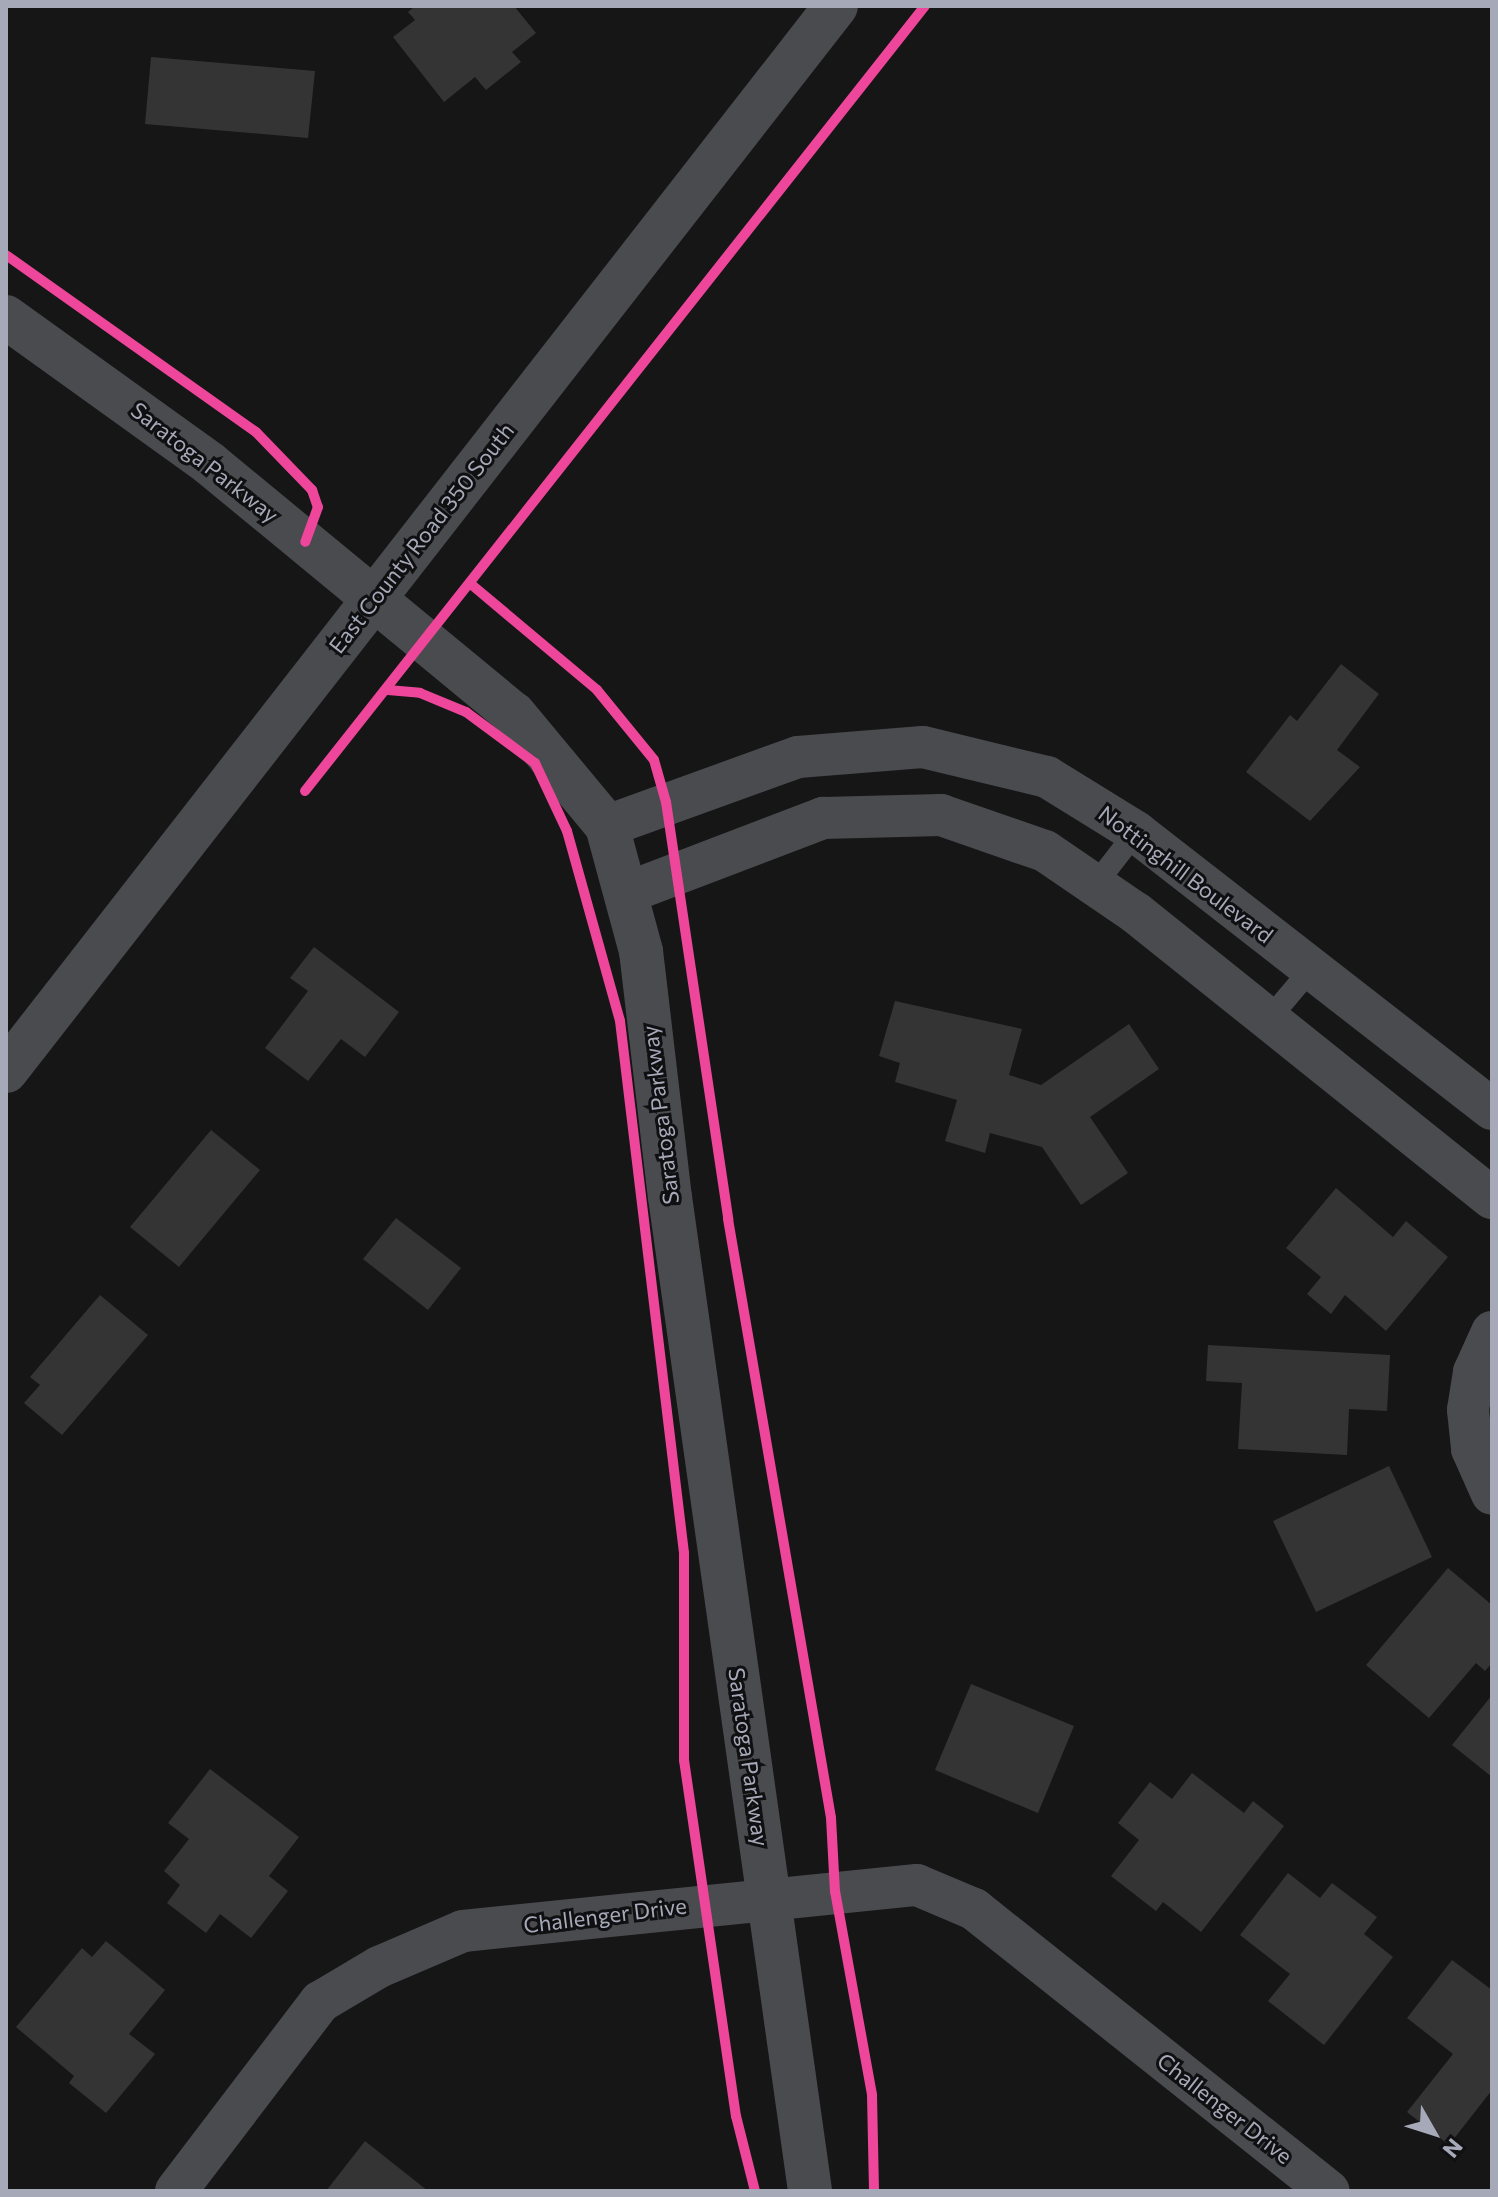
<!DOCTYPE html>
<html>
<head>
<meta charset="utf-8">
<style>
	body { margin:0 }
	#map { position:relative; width:1498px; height:2197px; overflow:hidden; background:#161616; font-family:Commissioner,sans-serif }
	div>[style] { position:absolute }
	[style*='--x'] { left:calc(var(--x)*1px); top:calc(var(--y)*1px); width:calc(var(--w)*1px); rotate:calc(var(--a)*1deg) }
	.building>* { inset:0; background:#343435 }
	.service>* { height:22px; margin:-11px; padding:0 11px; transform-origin:11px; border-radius:11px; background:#4a4b4f }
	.minor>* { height:42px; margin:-21px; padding:0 21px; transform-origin:21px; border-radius:21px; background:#4a4b4f }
	.tertiary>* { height:44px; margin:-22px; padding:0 22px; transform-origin:22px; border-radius:22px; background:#4a4b4f }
	.cycleway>* { height:10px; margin:-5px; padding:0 5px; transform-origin:5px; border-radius:5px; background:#ed469a }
	span { translate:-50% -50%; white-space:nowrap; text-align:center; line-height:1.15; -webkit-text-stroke:6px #101012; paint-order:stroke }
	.street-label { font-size:22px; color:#a6aab8 }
	.frame { position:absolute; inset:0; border:8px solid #a6aab8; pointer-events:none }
	.north { position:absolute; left:1394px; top:2093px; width:80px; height:80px; -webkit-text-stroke:6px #101012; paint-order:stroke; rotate:129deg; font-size:22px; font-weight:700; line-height:32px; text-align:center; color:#a6aab8 }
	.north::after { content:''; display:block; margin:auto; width:28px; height:36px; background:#a6aab8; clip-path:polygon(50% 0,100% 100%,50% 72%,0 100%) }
</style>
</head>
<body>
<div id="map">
	<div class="building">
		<i style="clip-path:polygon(415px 6px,514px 6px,536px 33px,512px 52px,521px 62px,486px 90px,475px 77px,444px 102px,393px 37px,415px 20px,408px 12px)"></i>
		<i style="clip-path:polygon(151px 57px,315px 71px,308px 138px,145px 124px)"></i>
		<i style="clip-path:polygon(1341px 664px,1379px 694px,1337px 750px,1360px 767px,1310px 821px,1246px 772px,1290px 715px,1297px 721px)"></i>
		<i style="clip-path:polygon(314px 947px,399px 1012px,365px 1057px,341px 1039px,308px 1081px,265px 1048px,308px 991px,290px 978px)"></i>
		<i style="clip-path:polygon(895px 1001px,1022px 1029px,1009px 1075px,1041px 1085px,1129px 1024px,1159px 1069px,1090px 1117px,1128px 1173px,1081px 1205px,1042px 1147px,990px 1133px,985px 1153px,945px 1141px,957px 1100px,895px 1082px,900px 1063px,879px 1056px)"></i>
		<i style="clip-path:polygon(211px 1130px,260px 1170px,179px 1267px,130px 1227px)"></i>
		<i style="clip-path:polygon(1336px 1188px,1393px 1237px,1406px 1221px,1448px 1257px,1386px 1331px,1345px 1295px,1331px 1314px,1307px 1294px,1321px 1277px,1286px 1248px)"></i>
		<i style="clip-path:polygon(396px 1218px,461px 1268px,428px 1310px,363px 1259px)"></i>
		<i style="clip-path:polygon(100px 1295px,148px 1335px,62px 1435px,24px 1403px,40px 1385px,30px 1377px)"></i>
		<i style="clip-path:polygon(1208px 1345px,1390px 1355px,1387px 1411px,1349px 1409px,1347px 1455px,1238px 1449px,1242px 1383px,1206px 1381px)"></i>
		<i style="clip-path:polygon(1389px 1466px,1432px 1557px,1316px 1612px,1273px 1521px)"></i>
		<i style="clip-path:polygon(1448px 1568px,1492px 1605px,1492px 1663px,1485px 1671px,1476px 1663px,1429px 1718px,1366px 1665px)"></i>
		<i style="clip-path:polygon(971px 1684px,1074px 1726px,1038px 1813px,935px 1770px)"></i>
		<i style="clip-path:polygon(1492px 1695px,1492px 1777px,1452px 1745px)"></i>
		<i style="clip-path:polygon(210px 1769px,299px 1837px,269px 1876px,288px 1891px,251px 1938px,220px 1914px,206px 1933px,167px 1903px,180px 1885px,164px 1871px,189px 1839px,168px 1823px)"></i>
		<i style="clip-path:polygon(1192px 1773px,1244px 1813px,1253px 1801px,1284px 1826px,1201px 1932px,1163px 1902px,1156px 1911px,1111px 1876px,1139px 1840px,1118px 1823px,1150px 1782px,1172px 1799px)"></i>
		<i style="clip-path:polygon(1288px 1873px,1320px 1898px,1332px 1883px,1377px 1917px,1364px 1934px,1393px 1957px,1324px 2045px,1268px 2001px,1290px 1974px,1240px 1935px)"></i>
		<i style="clip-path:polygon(106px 1941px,165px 1990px,129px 2034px,155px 2054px,106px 2113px,69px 2083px,74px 2076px,16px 2027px,82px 1948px,92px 1957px)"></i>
		<i style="clip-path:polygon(1452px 1960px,1492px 1990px,1492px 2090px,1449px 2145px,1407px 2112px,1453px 2054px,1407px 2018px)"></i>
		<i style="clip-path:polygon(365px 2141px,428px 2191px,326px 2191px)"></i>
	</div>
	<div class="service">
		<i style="--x:1095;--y:885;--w:67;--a:-52.3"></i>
		<i style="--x:1269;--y:1019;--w:67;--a:-49.9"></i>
	</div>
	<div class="minor">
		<i style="--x:607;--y:826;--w:203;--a:-19.9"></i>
		<i style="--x:798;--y:757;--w:125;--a:-4.6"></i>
		<i style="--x:923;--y:747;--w:128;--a:13.6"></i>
		<i style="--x:1047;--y:777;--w:105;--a:31.7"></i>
		<i style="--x:1136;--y:832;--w:451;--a:37.9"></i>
		<i style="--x:629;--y:892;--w:208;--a:-20.9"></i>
		<i style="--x:823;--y:818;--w:118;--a:-1.5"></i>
		<i style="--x:941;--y:815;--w:110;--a:19.1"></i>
		<i style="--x:1045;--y:851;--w:110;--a:34.3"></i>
		<i style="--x:1136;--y:913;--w:456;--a:38.7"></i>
		<i style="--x:1492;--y:1332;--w:44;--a:114.2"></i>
		<i style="--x:1474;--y:1372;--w:38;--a:99"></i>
		<i style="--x:1468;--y:1410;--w:39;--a:84"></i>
		<i style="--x:1472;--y:1449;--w:49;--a:66"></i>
		<i style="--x:176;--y:2191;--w:238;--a:-52.7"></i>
		<i style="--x:320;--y:2002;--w:69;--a:-30.7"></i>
		<i style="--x:379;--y:1967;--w:91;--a:-23.2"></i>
		<i style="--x:463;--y:1931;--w:456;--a:-5.8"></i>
		<i style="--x:917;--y:1885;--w:62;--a:22.8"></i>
		<i style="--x:974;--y:1909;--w:453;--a:38.5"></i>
	</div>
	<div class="tertiary">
		<i style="--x:6;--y:317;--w:250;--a:35.7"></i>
		<i style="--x:209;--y:463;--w:395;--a:39.5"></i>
		<i style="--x:514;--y:714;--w:146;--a:50.3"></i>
		<i style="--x:607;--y:826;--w:130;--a:74.8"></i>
		<i style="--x:641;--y:951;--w:248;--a:83.3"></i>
		<i style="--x:670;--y:1197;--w:1004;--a:81.98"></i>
		<i style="--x:6;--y:1071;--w:1350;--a:-52.07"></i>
	</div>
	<div class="cycleway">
		<i style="--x:6;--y:255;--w:306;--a:35.3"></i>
		<i style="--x:256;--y:432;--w:81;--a:46"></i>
		<i style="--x:312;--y:490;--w:18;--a:71"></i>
		<i style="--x:318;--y:507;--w:37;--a:110"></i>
		<i style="--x:472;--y:585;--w:163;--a:40"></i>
		<i style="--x:597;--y:690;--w:90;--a:50.8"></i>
		<i style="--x:654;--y:760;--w:44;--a:74.1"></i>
		<i style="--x:666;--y:802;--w:422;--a:81.5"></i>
		<i style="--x:728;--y:1219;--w:608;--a:80.24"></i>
		<i style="--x:831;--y:1818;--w:73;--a:86.9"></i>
		<i style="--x:835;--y:1891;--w:207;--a:79.7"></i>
		<i style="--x:872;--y:2095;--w:96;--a:88.8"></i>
		<i style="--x:388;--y:690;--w:32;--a:5"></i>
		<i style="--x:420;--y:693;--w:50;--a:22.4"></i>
		<i style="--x:466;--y:712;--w:86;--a:36.5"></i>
		<i style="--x:535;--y:763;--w:75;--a:64.8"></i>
		<i style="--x:567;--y:831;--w:197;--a:74.4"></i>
		<i style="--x:620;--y:1021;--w:536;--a:83.14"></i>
		<i style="--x:684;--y:1553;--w:207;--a:90"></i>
		<i style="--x:684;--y:1760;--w:360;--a:81.7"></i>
		<i style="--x:736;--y:2116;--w:77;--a:75.8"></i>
		<i style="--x:305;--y:791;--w:1000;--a:-51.7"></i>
	</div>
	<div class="street-label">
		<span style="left:205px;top:462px;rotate:38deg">Saratoga Parkway</span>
		<span style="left:421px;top:538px;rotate:-52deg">East County Road 350 South</span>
		<span style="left:1186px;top:874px;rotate:37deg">Nottinghill Boulevard</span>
		<span style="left:660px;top:1115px;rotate:-97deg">Saratoga Parkway</span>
		<span style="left:749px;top:1757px;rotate:82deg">Saratoga Parkway</span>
		<span style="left:605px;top:1915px;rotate:-7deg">Challenger Drive</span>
		<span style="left:1225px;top:2108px;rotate:38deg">Challenger Drive</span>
	</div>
	<div class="frame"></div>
	<div class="north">N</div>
</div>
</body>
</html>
